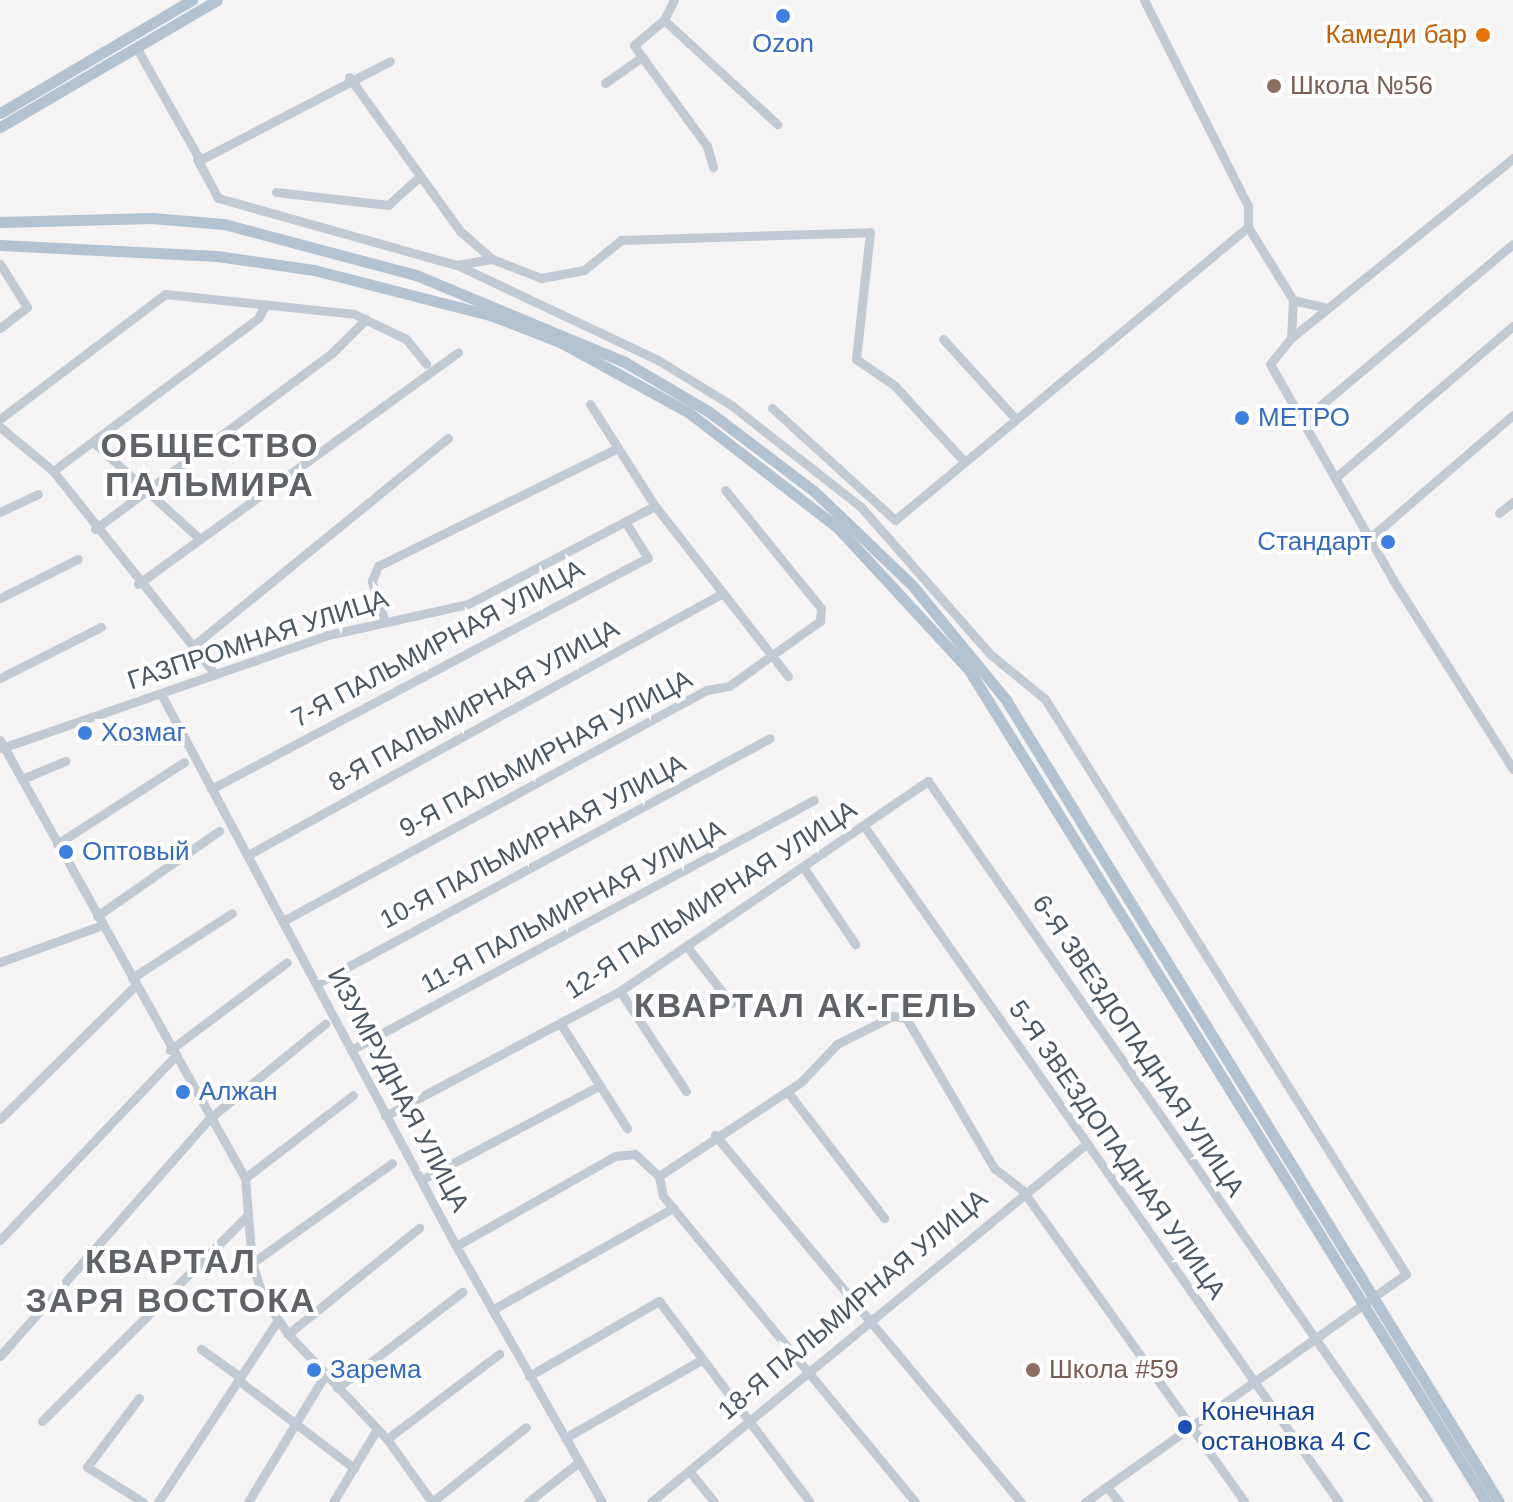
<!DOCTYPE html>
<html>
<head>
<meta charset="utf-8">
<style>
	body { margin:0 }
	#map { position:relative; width:1513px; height:1502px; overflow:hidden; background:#f5f3f3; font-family:Helvetica,sans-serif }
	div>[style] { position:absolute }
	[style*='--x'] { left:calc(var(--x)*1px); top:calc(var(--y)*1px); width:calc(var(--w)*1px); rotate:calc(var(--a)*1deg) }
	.minor>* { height:9px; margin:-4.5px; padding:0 4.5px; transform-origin:4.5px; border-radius:4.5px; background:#c1cad2 }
	.major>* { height:11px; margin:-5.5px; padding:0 5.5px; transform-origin:5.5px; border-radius:5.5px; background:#b3c2d1 }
	.dots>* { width:22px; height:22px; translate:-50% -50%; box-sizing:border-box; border:4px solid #fff; border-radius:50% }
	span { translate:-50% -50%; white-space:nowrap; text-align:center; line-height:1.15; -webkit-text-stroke:8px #fff; paint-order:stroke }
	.food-label { font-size:26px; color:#c56008 }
	.right { translate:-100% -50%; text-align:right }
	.shop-label { font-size:26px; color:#366cbe }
	.left { translate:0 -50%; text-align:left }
	.education-label { font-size:26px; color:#785e54 }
	.street-label { font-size:26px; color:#4a5661 }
	.transit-label { font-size:26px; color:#164399 }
	.district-label { font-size:34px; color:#5f6368; font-weight:700; letter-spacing:2px }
</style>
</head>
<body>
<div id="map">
	<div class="minor">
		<i style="--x:674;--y:0;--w:22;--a:117"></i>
		<i style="--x:664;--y:20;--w:154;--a:42.6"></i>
		<i style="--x:1144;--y:0;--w:231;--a:63.2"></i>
		<i style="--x:1248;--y:206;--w:21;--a:90"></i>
		<i style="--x:1248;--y:227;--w:86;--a:58.3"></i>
		<i style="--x:1293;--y:300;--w:38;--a:93"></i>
		<i style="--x:1291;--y:338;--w:33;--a:129"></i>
		<i style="--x:1270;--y:364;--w:249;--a:60.3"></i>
		<i style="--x:1393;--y:580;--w:224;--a:57.6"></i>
		<i style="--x:136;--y:47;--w:130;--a:60.5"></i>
		<i style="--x:200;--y:160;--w:214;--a:-27.5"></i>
		<i style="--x:642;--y:57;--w:110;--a:53.9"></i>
		<i style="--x:707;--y:146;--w:22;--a:74"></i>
		<i style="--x:349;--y:77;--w:190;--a:54.2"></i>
		<i style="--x:460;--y:231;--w:43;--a:41.2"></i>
		<i style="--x:492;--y:259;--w:53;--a:21.2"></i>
		<i style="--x:541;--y:278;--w:44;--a:-10.5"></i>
		<i style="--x:584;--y:270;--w:48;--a:-39"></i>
		<i style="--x:621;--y:240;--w:249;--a:-1.8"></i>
		<i style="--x:870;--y:232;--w:128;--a:96.3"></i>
		<i style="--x:856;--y:359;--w:46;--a:34.4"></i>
		<i style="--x:894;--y:385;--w:102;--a:47.4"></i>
		<i style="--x:605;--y:83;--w:45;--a:-35.1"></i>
		<i style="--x:642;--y:57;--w:14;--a:-124"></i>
		<i style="--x:634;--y:45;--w:39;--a:-40"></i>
		<i style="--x:197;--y:159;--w:44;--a:61.7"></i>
		<i style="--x:218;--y:198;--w:248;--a:15.7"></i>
		<i style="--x:457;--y:265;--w:36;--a:-10"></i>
		<i style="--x:276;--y:192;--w:113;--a:6.6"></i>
		<i style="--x:388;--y:205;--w:39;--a:-42"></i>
		<i style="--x:0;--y:264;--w:51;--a:57.9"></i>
		<i style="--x:27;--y:307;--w:34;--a:142"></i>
		<i style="--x:457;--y:265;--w:222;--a:25.3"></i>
		<i style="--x:658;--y:360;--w:86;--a:31.7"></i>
		<i style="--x:731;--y:405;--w:164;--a:38.1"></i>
		<i style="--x:860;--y:506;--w:197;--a:48.7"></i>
		<i style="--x:990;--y:654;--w:71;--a:39.3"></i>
		<i style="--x:1045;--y:699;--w:679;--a:57.88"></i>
		<i style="--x:1406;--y:1274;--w:394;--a:144.6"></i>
		<i style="--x:1293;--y:300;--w:35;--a:13"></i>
		<i style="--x:1291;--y:338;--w:286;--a:-39"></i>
		<i style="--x:943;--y:339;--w:105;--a:47.7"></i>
		<i style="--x:590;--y:404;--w:121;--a:57.5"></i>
		<i style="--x:655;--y:506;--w:216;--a:52"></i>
		<i style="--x:772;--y:408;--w:166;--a:42.3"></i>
		<i style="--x:895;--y:520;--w:459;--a:-39.7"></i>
		<i style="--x:0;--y:419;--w:207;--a:-37.1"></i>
		<i style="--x:165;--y:294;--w:190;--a:6"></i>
		<i style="--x:354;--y:314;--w:58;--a:25.7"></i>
		<i style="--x:406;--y:339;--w:32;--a:51"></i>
		<i style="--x:1302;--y:421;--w:275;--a:-40"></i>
		<i style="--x:0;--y:427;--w:69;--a:39.7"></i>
		<i style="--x:53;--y:471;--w:260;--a:51.4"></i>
		<i style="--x:93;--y:442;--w:144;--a:42.2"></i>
		<i style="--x:53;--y:471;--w:256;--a:-36.7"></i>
		<i style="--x:258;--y:318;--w:16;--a:-60"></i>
		<i style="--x:1335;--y:478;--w:234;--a:-40.5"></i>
		<i style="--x:0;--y:512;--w:42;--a:-25.3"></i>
		<i style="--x:1499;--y:513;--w:18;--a:-38"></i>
		<i style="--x:95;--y:529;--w:295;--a:-36.6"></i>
		<i style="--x:332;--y:353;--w:48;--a:-45"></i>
		<i style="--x:1371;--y:537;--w:187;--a:-40.7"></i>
		<i style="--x:138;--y:584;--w:395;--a:-35.9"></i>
		<i style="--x:0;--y:598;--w:87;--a:-26.6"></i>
		<i style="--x:384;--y:619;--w:40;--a:-108"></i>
		<i style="--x:372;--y:581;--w:16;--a:-68"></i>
		<i style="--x:378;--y:566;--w:267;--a:-26.2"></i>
		<i style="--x:193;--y:646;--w:329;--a:-39.2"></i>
		<i style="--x:0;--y:678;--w:113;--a:-26.8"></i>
		<i style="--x:161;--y:694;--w:626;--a:61.88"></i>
		<i style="--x:456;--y:1246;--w:295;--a:60.3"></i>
		<i style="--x:0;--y:740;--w:502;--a:60.78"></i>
		<i style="--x:245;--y:1178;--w:85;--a:85.3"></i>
		<i style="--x:252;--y:1263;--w:36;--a:72"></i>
		<i style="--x:263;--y:1297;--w:45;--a:56"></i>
		<i style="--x:288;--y:1334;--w:144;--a:46.7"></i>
		<i style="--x:387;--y:1439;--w:77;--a:54.5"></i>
		<i style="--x:432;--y:1502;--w:120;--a:-38.6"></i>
		<i style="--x:2;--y:748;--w:345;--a:-19.1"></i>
		<i style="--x:328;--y:635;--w:143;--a:-12.5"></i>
		<i style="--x:468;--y:604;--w:211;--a:-27.7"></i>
		<i style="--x:22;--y:779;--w:47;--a:-22.7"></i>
		<i style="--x:211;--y:789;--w:494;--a:-27.9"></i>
		<i style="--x:648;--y:558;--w:41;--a:-122.2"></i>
		<i style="--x:864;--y:826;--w:826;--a:54.91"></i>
		<i style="--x:57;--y:844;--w:151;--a:-32.8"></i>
		<i style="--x:248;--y:855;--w:540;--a:-28.89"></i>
		<i style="--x:804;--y:868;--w:92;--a:56.1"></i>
		<i style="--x:97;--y:916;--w:149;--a:-34.9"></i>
		<i style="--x:283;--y:921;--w:483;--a:-28.6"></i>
		<i style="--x:707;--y:690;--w:22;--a:-10"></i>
		<i style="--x:729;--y:686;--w:112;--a:-35.5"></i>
		<i style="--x:820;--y:621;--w:13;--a:-86"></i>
		<i style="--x:821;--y:608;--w:152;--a:-129.1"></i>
		<i style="--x:688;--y:948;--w:70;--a:52"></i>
		<i style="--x:0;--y:962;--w:109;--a:-19.9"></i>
		<i style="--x:132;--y:978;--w:119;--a:-33"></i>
		<i style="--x:316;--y:984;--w:516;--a:-28.45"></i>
		<i style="--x:620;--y:991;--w:120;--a:56.6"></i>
		<i style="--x:560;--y:1023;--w:125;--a:57.5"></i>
		<i style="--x:170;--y:1050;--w:146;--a:-36.9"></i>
		<i style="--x:351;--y:1050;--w:526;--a:-28.37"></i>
		<i style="--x:787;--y:1091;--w:160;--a:52.6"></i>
		<i style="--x:385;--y:1116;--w:266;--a:-28"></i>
		<i style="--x:620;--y:991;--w:373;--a:-34.3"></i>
		<i style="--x:928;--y:781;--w:878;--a:55.21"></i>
		<i style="--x:0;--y:1119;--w:191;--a:-44.6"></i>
		<i style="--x:715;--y:1135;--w:478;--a:50.2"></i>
		<i style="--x:659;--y:1176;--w:170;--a:-33.5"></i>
		<i style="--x:801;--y:1082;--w:52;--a:-46.5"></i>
		<i style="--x:837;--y:1044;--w:63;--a:-26.6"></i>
		<i style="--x:893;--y:1016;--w:13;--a:9"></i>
		<i style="--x:906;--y:1018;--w:174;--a:59.6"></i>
		<i style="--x:994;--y:1168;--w:37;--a:38"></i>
		<i style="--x:1023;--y:1191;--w:382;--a:54.5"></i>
		<i style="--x:245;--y:1178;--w:136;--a:-37.5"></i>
		<i style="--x:423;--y:1179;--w:199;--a:-27.9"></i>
		<i style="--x:0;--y:1240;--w:253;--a:-46.4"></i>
		<i style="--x:456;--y:1246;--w:183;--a:-29.5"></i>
		<i style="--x:615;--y:1156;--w:20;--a:-6"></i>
		<i style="--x:635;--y:1154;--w:33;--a:43"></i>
		<i style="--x:659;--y:1176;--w:20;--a:79"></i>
		<i style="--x:663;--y:1196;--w:396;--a:50.5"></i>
		<i style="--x:252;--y:1263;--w:172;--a:-35.5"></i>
		<i style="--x:492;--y:1310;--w:208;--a:-29.4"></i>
		<i style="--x:288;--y:1334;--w:169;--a:-39"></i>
		<i style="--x:201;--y:1349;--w:48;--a:35.7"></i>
		<i style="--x:0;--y:1356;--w:317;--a:-48.6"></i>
		<i style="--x:210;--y:1118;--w:149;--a:-39.3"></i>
		<i style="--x:529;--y:1376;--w:150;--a:-30"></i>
		<i style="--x:659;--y:1301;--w:251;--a:53.1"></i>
		<i style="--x:238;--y:1380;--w:146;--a:37.2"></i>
		<i style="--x:337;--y:1388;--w:158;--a:-37.5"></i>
		<i style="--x:139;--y:1398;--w:86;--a:127"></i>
		<i style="--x:87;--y:1467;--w:66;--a:32"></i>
		<i style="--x:42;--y:1421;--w:291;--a:-45"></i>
		<i style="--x:565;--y:1438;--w:157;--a:-29.8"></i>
		<i style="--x:387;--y:1439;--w:141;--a:-37.2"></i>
		<i style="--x:690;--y:1472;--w:38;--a:51"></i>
		<i style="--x:1107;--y:1487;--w:19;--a:51"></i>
		<i style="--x:158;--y:1502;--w:218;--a:-56.6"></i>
		<i style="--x:248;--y:1502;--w:149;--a:-58.8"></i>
		<i style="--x:333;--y:1502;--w:85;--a:-58.9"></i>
		<i style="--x:528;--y:1502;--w:65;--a:-38.1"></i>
		<i style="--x:651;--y:1502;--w:563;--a:-39.45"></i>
	</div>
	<div class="major">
		<i style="--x:0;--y:113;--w:223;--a:-30.5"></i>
		<i style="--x:0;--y:127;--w:251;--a:-30.3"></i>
		<i style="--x:0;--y:222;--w:152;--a:-1.5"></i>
		<i style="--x:152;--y:218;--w:72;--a:4.8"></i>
		<i style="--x:224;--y:224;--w:199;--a:14.9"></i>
		<i style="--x:416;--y:275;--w:224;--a:22.6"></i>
		<i style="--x:623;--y:361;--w:99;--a:30.5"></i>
		<i style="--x:708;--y:411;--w:134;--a:37.1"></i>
		<i style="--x:815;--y:492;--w:134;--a:43.8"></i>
		<i style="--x:912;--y:585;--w:149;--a:50.7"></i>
		<i style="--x:1006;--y:700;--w:941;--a:58.42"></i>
		<i style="--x:0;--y:245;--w:217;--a:2.9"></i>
		<i style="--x:217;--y:256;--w:98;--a:8.2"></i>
		<i style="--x:314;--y:270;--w:185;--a:14.4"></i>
		<i style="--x:493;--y:316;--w:72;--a:21.2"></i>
		<i style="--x:560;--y:342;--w:146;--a:28.7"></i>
		<i style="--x:688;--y:412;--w:190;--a:37.7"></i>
		<i style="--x:838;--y:528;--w:193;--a:47.3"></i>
		<i style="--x:969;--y:670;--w:980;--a:58.14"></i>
	</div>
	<div class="dots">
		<i style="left:783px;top:16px;background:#3f7fe0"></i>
		<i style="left:1483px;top:35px;background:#e8710a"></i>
		<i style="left:1274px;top:86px;background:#8d6e63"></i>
		<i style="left:1242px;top:418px;background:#3f7fe0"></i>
		<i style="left:1388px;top:542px;background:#3f7fe0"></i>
		<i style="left:85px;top:733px;background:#3f7fe0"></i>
		<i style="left:66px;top:852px;background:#3f7fe0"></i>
		<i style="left:183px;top:1092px;background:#3f7fe0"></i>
		<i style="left:314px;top:1370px;background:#3f7fe0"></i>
		<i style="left:1033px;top:1370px;background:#8d6e63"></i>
		<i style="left:1185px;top:1427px;background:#1a4fb4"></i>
	</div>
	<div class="food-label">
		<span class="right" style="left:1467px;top:35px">Камеди бар</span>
	</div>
	<div class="shop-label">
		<span style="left:783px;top:44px">Ozon</span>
		<span class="left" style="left:1258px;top:418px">МЕТРО</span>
		<span class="right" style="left:1372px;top:542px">Стандарт</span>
		<span class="left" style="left:101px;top:733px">Хозмаг</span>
		<span class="left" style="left:82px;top:852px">Оптовый</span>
		<span class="left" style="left:199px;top:1092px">Алжан</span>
		<span class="left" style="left:330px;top:1370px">Зарема</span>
	</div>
	<div class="education-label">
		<span class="left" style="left:1290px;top:86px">Школа №56</span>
		<span class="left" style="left:1049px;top:1370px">Школа #59</span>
	</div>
	<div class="street-label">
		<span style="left:258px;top:640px;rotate:-18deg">ГАЗПРОМНАЯ УЛИЦА</span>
		<span style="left:438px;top:644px;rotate:-28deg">7-Я ПАЛЬМИРНАЯ УЛИЦА</span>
		<span style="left:474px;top:706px;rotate:-29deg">8-Я ПАЛЬМИРНАЯ УЛИЦА</span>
		<span style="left:546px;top:754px;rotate:-28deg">9-Я ПАЛЬМИРНАЯ УЛИЦА</span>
		<span style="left:533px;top:842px;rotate:-28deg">10-Я ПАЛЬМИРНАЯ УЛИЦА</span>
		<span style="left:711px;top:900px;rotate:-33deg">12-Я ПАЛЬМИРНАЯ УЛИЦА</span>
		<span style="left:573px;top:907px;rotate:-28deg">11-Я ПАЛЬМИРНАЯ УЛИЦА</span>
		<span style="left:1138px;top:1046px;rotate:56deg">6-Я ЗВЕЗДОПАДНАЯ УЛИЦА</span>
		<span style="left:398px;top:1090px;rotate:62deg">ИЗУМРУДНАЯ УЛИЦА</span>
		<span style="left:1117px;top:1150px;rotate:55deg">5-Я ЗВЕЗДОПАДНАЯ УЛИЦА</span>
		<span style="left:853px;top:1305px;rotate:-40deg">18-Я ПАЛЬМИРНАЯ УЛИЦА</span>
	</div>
	<div class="transit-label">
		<span class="left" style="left:1201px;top:1427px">Конечная<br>остановка 4 С</span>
	</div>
	<div class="district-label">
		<span style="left:210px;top:465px">ОБЩЕСТВО<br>ПАЛЬМИРА</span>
		<span style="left:806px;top:1006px">КВАРТАЛ АК-ГЕЛЬ</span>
		<span style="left:171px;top:1281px">КВАРТАЛ<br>ЗАРЯ ВОСТОКА</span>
	</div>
</div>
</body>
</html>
